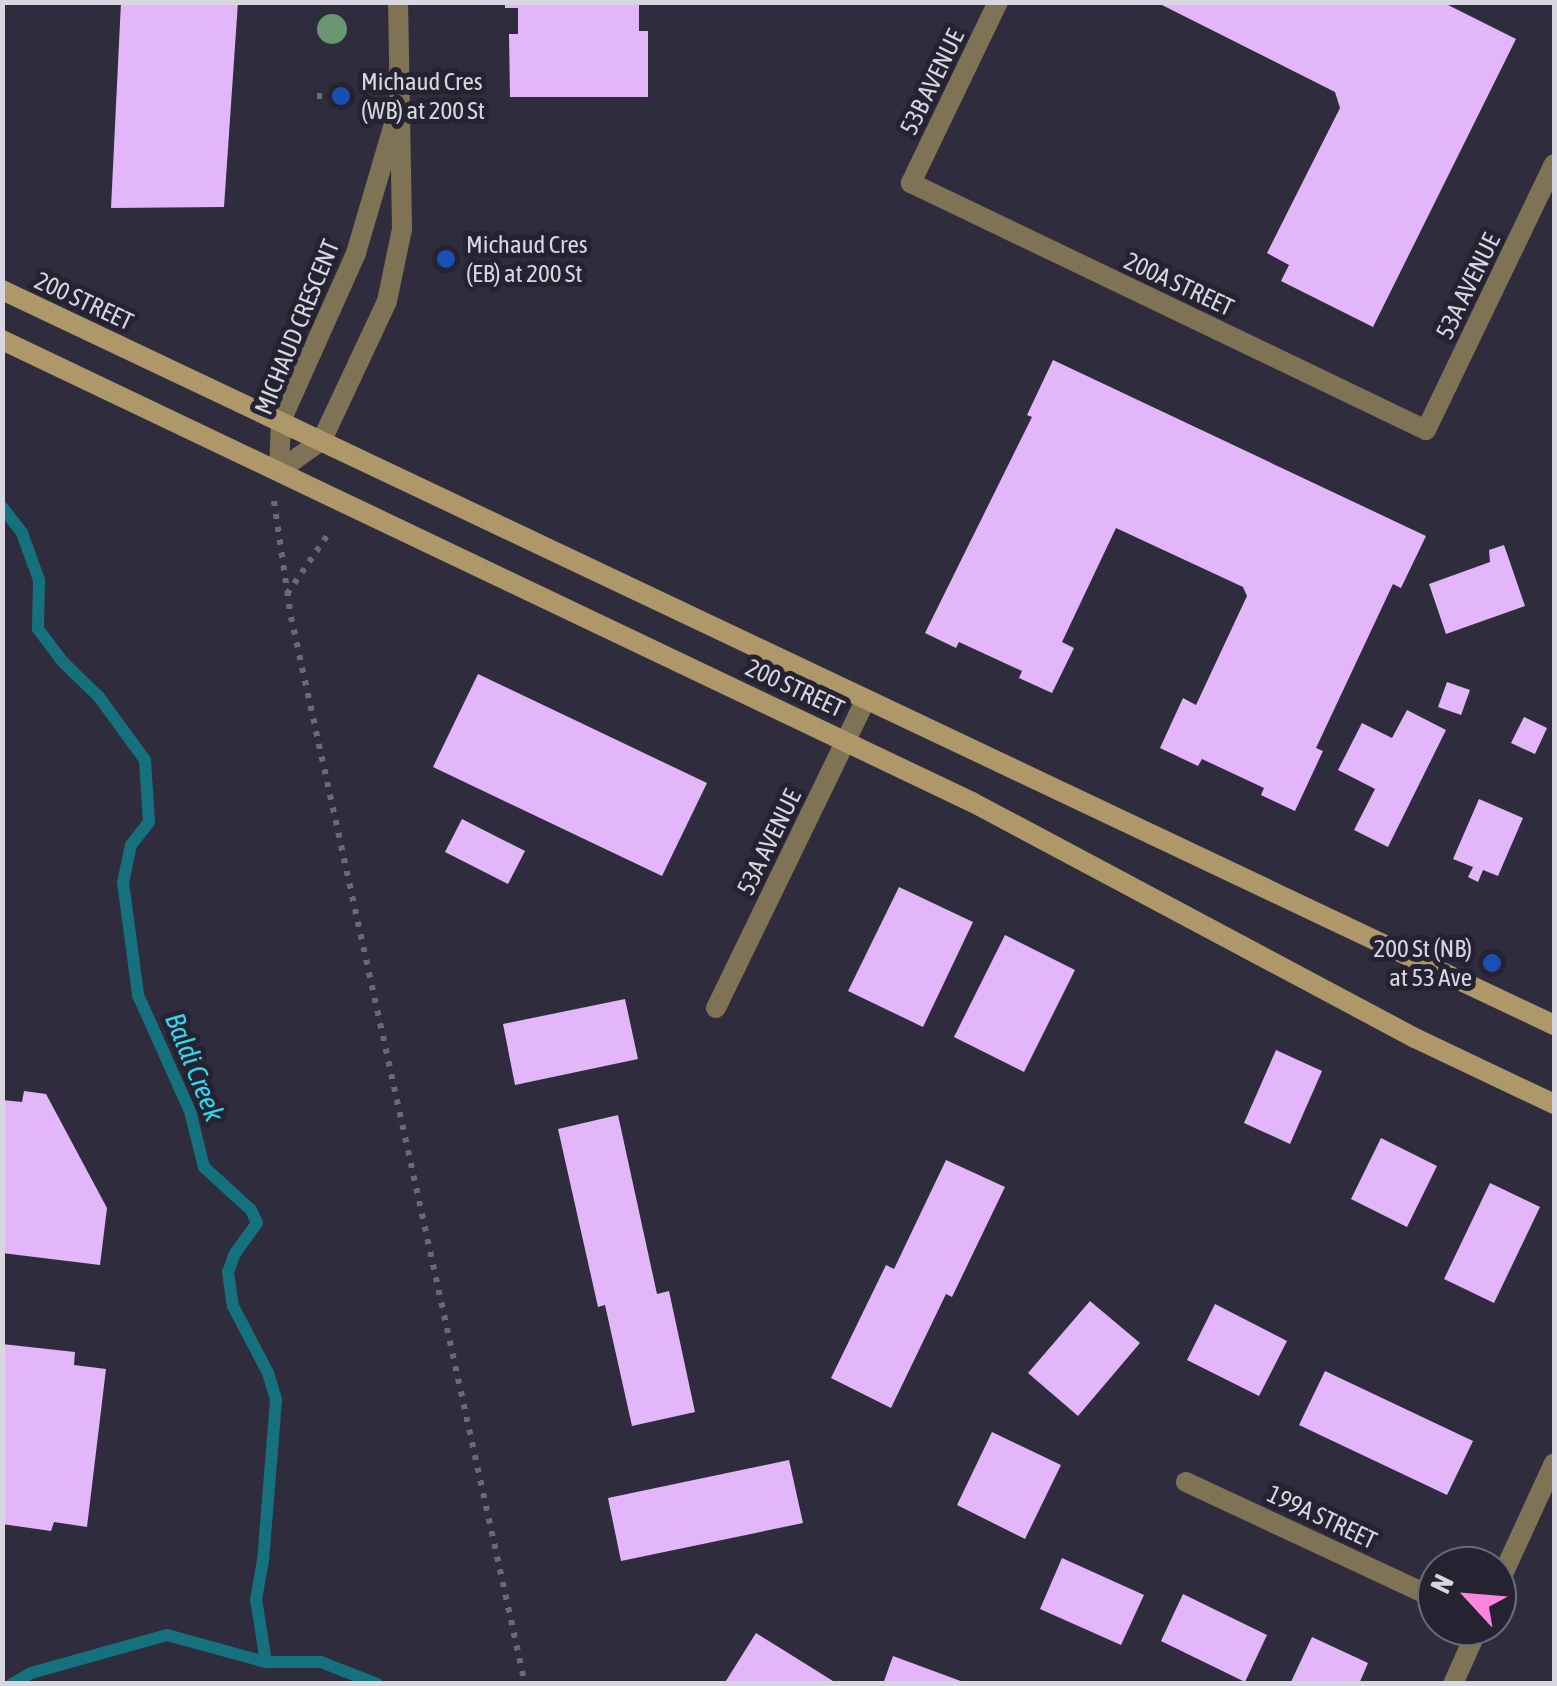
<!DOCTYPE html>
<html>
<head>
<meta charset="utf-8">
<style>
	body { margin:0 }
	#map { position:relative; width:1557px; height:1686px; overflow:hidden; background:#2f2d3d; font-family:"Asap Condensed",sans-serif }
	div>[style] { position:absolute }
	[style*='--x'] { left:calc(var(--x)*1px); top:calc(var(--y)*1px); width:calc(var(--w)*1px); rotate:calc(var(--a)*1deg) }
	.stream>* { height:12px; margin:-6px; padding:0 6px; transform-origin:6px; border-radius:6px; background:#14717d }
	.building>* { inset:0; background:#e2b6f8 }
	.path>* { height:6px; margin-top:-3px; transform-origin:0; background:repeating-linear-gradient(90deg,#6a6977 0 5px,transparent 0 13px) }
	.minor>* { height:20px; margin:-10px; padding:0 10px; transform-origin:10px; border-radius:10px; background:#807255 }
	.tertiary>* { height:20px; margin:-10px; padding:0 10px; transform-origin:10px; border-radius:10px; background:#807255 }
	.secondary>* { height:20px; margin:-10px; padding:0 10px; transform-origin:10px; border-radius:10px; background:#ae9768 }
	.trees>* { width:30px; height:30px; margin:-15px; border-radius:50%; background:#6a9672 }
	.dots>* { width:28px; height:28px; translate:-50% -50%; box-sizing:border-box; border:5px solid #252332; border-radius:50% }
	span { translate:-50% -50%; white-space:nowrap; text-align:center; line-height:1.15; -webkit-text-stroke:10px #252332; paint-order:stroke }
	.poi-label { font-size:25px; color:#d7d6e1 }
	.left { translate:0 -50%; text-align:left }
	.right { translate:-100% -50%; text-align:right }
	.street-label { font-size:25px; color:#d7d6e1 }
	.water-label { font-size:28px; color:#2ed8ef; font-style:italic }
	.frame { position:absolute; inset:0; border:5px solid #d7d6e1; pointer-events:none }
	.north { position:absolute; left:1417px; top:1546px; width:100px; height:100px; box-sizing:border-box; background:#252332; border:2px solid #6c6b78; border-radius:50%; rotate:296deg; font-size:28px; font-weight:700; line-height:40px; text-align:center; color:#d7d6e1 }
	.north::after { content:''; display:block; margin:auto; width:35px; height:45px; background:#fe85df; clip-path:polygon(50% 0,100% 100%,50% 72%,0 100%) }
</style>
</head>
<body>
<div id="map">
	<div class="stream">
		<i style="--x:2;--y:507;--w:33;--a:52"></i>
		<i style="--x:22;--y:533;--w:50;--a:70.1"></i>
		<i style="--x:39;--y:580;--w:49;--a:91.2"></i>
		<i style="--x:38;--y:629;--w:40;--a:53"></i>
		<i style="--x:62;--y:661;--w:52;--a:44.2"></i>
		<i style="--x:99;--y:697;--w:78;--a:53.9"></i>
		<i style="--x:145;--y:760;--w:62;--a:86.3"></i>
		<i style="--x:149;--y:822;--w:29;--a:128"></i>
		<i style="--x:131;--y:845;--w:38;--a:102"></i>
		<i style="--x:123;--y:882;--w:114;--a:82.4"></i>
		<i style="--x:138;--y:995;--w:127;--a:65.9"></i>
		<i style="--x:190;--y:1111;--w:58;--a:76"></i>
		<i style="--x:204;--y:1167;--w:64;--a:42.5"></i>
		<i style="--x:251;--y:1210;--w:14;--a:65"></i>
		<i style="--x:257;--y:1223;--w:37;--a:126"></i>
		<i style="--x:235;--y:1253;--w:20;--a:110"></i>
		<i style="--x:228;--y:1272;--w:34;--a:82"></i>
		<i style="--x:233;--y:1306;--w:76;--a:62.4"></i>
		<i style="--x:268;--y:1373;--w:28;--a:73"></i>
		<i style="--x:276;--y:1400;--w:161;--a:94.6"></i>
		<i style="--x:263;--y:1560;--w:40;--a:100"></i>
		<i style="--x:256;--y:1599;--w:64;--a:81"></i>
		<i style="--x:12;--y:1684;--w:22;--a:-30"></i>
		<i style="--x:31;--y:1673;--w:141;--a:-15.6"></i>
		<i style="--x:167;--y:1635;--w:103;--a:15.3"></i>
		<i style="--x:266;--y:1662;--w:55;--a:0"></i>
		<i style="--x:321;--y:1662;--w:60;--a:21.4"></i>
	</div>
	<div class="building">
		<i style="clip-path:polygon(121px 2px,238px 2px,224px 207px,111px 208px)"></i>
		<i style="clip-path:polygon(505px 2px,639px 2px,639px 31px,648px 31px,648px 97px,510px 97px,509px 34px,518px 34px,518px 8px,505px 8px)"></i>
		<i style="clip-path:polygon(1156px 2px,1442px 2px,1516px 39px,1373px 327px,1281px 281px,1289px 265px,1267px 253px,1340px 108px,1335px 92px)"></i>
		<i style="clip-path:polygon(1053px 360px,1426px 536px,1401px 588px,1393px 584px,1316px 748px,1323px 751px,1295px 811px,1261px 795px,1264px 788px,1202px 759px,1198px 766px,1160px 748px,1183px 698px,1196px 705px,1247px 596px,1243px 587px,1116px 528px,1062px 642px,1074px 648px,1052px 693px,1019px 678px,1022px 671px,959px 642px,956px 648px,925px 633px,1032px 417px,1027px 415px)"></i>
		<i style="clip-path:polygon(1504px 545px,1525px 606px,1446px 634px,1429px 584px,1490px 562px,1489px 550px)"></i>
		<i style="clip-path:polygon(478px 674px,707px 783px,662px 876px,433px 767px)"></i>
		<i style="clip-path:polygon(1447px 682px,1470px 690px,1461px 715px,1438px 707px)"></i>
		<i style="clip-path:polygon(1407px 710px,1446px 730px,1388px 847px,1354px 830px,1375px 789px,1338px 770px,1362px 723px,1392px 738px)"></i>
		<i style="clip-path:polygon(1524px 717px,1547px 728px,1535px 754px,1511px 743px)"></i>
		<i style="clip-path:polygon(1479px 799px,1523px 818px,1498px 876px,1483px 870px,1478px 882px,1468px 877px,1473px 867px,1453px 859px)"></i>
		<i style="clip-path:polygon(462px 819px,525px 851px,508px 884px,445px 852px)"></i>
		<i style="clip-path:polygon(899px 887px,973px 922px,923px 1027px,848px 991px)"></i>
		<i style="clip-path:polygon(1005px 935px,1075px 970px,1024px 1072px,954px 1037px)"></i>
		<i style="clip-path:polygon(625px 999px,638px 1059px,515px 1085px,503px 1024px)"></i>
		<i style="clip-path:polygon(1276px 1050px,1322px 1071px,1290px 1144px,1244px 1123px)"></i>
		<i style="clip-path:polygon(24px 1091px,46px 1094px,107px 1208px,100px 1265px,2px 1253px,2px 1100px,22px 1102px)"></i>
		<i style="clip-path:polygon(618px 1115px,657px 1294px,669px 1291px,695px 1412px,632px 1426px,605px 1305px,598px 1307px,558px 1129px)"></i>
		<i style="clip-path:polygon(1381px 1138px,1437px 1166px,1407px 1227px,1351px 1199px)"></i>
		<i style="clip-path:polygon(946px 1160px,1005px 1187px,952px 1297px,946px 1294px,891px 1408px,831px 1378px,886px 1265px,894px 1269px)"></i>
		<i style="clip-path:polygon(1490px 1183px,1540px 1207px,1494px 1303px,1444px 1279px)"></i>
		<i style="clip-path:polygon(1090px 1301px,1140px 1343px,1078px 1416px,1028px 1373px)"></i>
		<i style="clip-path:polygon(1215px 1304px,1287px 1341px,1259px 1396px,1187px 1360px)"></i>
		<i style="clip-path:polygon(2px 1344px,75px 1352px,74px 1365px,106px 1369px,87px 1527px,54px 1522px,51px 1531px,2px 1524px)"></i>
		<i style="clip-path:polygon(1325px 1371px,1473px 1441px,1447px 1495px,1299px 1425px)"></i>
		<i style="clip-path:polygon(992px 1432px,1061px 1465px,1025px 1539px,957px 1505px)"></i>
		<i style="clip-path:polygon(789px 1460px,803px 1523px,621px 1561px,608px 1498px)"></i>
		<i style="clip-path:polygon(1062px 1558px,1144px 1595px,1121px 1645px,1040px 1609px)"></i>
		<i style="clip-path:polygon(1183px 1594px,1267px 1635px,1245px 1682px,1161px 1641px)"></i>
		<i style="clip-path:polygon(756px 1633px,833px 1681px,831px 1684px,724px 1684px)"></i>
		<i style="clip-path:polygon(1312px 1637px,1368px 1663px,1359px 1684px,1290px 1684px)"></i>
		<i style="clip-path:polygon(893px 1656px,966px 1683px,966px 1684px,883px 1684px)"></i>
	</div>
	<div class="path">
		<i style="--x:317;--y:96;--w:24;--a:0"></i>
		<i style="--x:274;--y:501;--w:117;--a:81.7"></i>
		<i style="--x:291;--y:617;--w:1092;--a:77.63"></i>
		<i style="--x:287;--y:594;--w:78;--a:-55.5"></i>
	</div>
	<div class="minor">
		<i style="--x:998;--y:2;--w:201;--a:115.7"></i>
		<i style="--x:911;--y:183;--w:571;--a:25.62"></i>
		<i style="--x:1426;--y:430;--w:295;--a:-64.3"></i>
		<i style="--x:716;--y:1008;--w:343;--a:-64.1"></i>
		<i style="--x:1186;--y:1482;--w:277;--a:25"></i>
	</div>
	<div class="tertiary">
		<i style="--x:279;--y:471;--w:53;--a:-35.8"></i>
		<i style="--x:322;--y:440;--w:153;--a:-64.9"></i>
		<i style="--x:387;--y:301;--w:74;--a:-78.2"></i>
		<i style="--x:402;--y:229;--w:227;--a:-91"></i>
		<i style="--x:279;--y:471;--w:50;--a:-87.7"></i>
		<i style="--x:281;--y:421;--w:184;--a:-65.9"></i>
		<i style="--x:356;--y:253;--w:131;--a:-73.6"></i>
		<i style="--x:1497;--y:1587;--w:136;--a:-65.3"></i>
		<i style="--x:1453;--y:1684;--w:64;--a:-65.9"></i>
	</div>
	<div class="secondary">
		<i style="--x:2;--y:290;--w:1717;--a:25.34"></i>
		<i style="--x:2;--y:340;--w:1074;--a:25.47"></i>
		<i style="--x:972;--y:802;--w:502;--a:28.05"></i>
		<i style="--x:1415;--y:1038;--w:154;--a:25.4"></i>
	</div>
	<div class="trees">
		<i style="left:332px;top:29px"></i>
	</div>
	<div class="dots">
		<i style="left:341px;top:96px;background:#1a4fb4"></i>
		<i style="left:446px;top:259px;background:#1a4fb4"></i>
		<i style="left:1492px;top:963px;background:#1a4fb4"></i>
	</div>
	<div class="poi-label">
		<span class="left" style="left:361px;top:96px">Michaud Cres<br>(WB) at 200 St</span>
		<span class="left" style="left:466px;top:259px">Michaud Cres<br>(EB) at 200 St</span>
		<span class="right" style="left:1472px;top:963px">200 St (NB)<br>at 53 Ave</span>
	</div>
	<div class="street-label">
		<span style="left:932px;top:82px;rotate:-64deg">53B AVENUE</span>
		<span style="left:1179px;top:284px;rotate:25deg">200A STREET</span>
		<span style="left:1468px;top:286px;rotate:-64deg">53A AVENUE</span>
		<span style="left:84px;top:301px;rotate:25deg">200 STREET</span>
		<span style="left:297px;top:327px;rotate:-68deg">MICHAUD CRESCENT</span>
		<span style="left:795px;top:688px;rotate:25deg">200 STREET</span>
		<span style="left:769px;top:842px;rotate:-64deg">53A AVENUE</span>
		<span style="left:1322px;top:1517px;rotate:25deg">199A STREET</span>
	</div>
	<div class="water-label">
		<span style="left:195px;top:1067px;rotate:68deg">Baldi Creek</span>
	</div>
	<div class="frame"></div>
	<div class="north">N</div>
</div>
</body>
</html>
